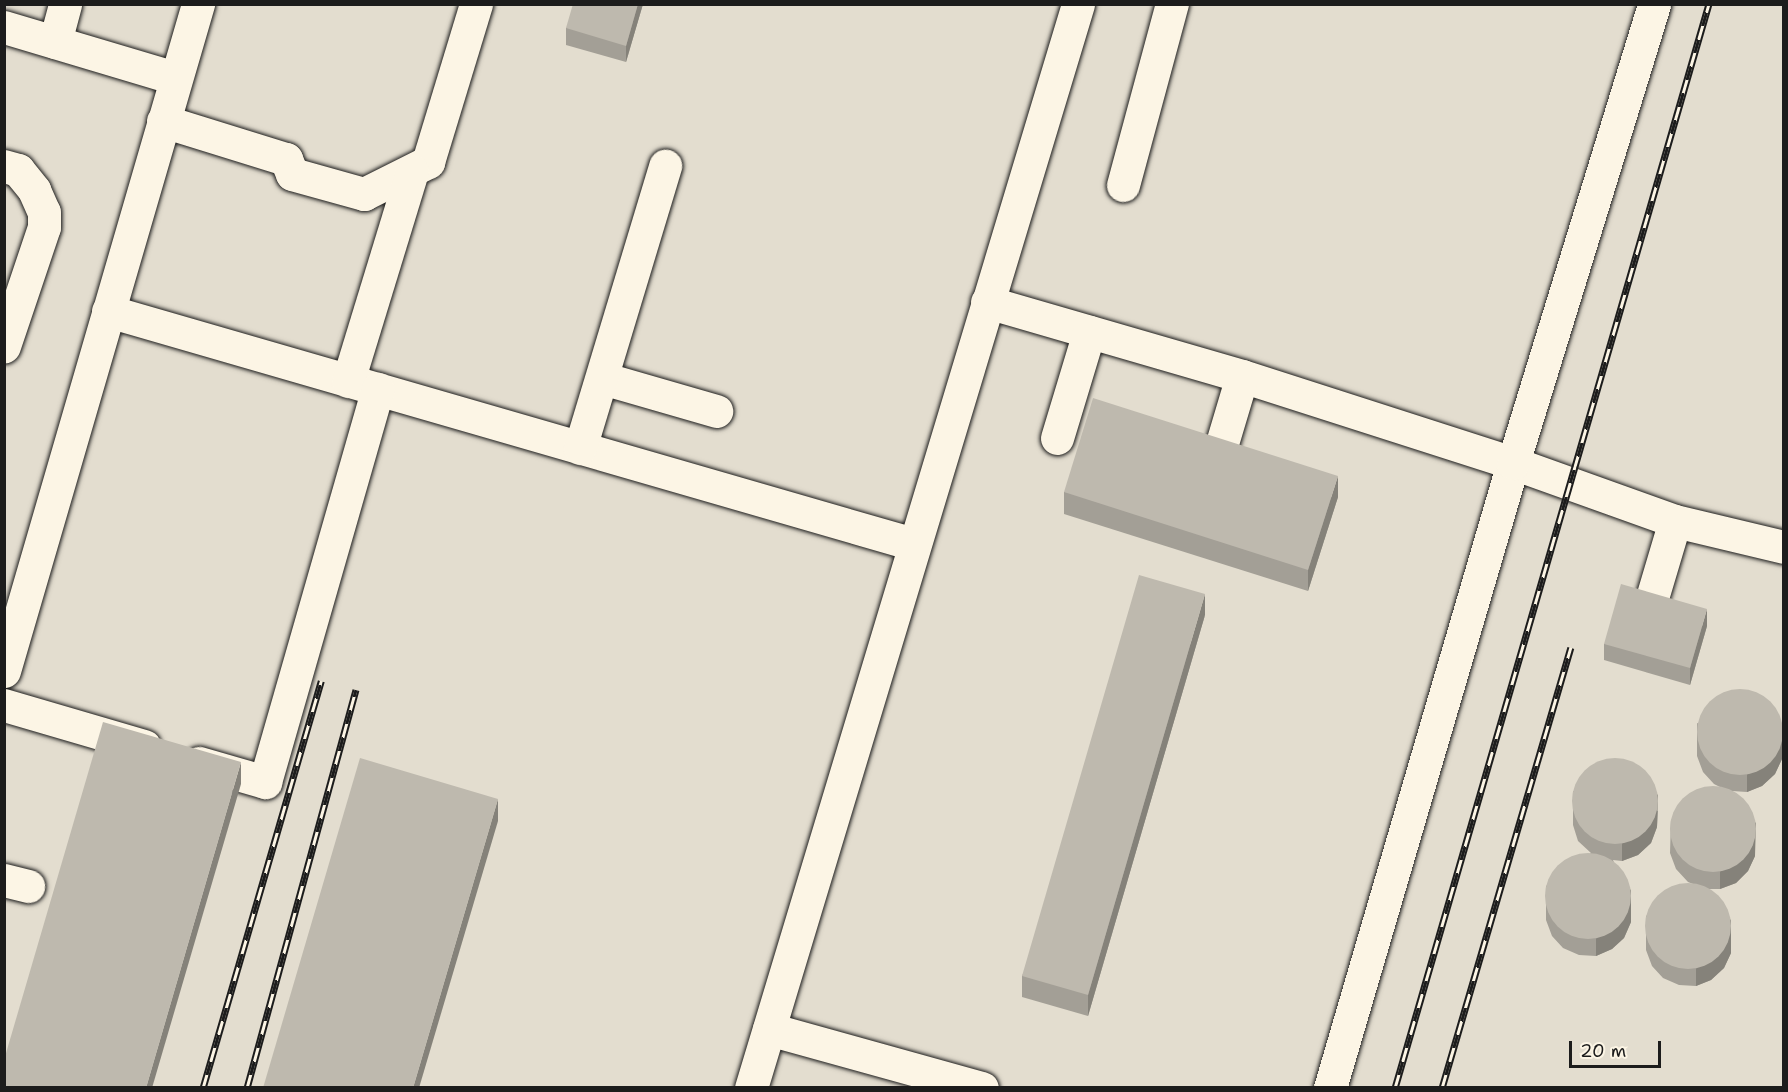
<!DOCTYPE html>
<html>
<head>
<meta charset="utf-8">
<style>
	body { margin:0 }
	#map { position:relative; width:1788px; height:1092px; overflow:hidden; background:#f3ecdd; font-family:"Shantell Sans",sans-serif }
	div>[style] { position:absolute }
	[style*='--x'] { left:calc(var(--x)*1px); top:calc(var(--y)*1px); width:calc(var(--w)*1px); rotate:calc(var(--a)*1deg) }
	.built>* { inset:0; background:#e3ddcf }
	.roads { filter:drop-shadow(0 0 2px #1c1c1c) drop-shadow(0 0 2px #1c1c1c) }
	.minor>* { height:33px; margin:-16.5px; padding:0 16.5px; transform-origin:16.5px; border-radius:16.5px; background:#fcf5e5 }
	.rail>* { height:7px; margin-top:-3.5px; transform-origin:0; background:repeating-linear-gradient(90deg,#fcf5e5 0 14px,#1c1c1c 0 28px); box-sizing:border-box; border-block:2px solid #1c1c1c }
	.wall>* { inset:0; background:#a39f96 }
	.shaded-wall>* { inset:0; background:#85827a }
	.building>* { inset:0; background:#beb9ae }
	.round { border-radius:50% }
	span { translate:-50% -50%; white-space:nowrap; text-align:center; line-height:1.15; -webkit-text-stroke:5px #fcf5e5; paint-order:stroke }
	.frame { position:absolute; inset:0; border:6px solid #1c1c1c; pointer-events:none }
	.scale { position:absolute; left:1569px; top:1041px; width:92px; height:27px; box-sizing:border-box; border:3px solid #1c1c1c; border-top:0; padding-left:8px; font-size:18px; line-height:21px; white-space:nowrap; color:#1c1c1c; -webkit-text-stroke:4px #fcf5e5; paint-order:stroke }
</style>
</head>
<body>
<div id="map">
	<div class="built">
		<i style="clip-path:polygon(5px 5px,1783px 5px,1783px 1087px,5px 1087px)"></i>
	</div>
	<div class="roads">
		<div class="minor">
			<i style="--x:4;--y:27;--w:178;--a:16.6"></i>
			<i style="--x:55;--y:42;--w:39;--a:-75"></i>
			<i style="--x:163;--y:121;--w:129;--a:17.2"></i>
			<i style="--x:286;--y:159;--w:16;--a:68"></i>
			<i style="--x:292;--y:174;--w:75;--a:15.5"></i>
			<i style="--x:364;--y:194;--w:72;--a:-26.6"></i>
			<i style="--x:428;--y:162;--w:165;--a:-73.1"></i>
			<i style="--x:4;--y:166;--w:15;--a:16"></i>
			<i style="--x:18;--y:170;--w:26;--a:51"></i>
			<i style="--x:34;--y:190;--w:24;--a:66"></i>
			<i style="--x:44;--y:212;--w:15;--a:90"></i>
			<i style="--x:44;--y:227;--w:126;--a:108.6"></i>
			<i style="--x:1123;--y:185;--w:188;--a:-74.9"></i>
			<i style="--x:987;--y:302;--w:266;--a:16.2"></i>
			<i style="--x:1242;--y:376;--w:285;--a:17.8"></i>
			<i style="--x:1513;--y:463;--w:172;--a:19.7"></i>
			<i style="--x:1675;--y:521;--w:112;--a:13.4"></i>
			<i style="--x:108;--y:311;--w:838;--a:16.14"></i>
			<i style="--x:602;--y:378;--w:119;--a:16.1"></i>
			<i style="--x:348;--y:381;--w:219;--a:-73"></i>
			<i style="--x:1057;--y:438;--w:111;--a:-73.2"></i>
			<i style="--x:580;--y:448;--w:295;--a:-73.2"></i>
			<i style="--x:1220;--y:450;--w:77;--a:-73.4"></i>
			<i style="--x:1652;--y:598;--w:80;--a:-73.4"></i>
			<i style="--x:4;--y:671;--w:695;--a:-73.78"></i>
			<i style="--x:4;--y:705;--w:146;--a:16.3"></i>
			<i style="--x:199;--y:763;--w:69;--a:16.1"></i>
			<i style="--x:265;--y:782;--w:409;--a:-74"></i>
			<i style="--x:4;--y:880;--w:25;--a:14"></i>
			<i style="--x:769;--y:1029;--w:221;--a:15.5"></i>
			<i style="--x:751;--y:1088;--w:1132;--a:-73.21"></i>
			<i style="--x:1330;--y:1088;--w:651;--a:-73.68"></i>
			<i style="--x:1513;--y:463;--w:480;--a:-72.9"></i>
		</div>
	</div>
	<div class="rail">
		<i style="--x:203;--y:1088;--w:424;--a:-73.8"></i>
		<i style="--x:247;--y:1088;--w:413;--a:-74.7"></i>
		<i style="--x:1395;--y:1088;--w:1129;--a:-73.85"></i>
		<i style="--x:1442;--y:1088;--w:459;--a:-73.7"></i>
	</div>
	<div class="wall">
		<i style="clip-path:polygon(643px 4px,626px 62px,566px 45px,566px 28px)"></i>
		<i style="clip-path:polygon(1064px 492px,1338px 497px,1308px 591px,1064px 514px)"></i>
		<i style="clip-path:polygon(1205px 615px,1088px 1016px,1022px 997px,1022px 976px)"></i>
		<i style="clip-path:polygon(1707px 626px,1690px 685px,1604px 660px,1604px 644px)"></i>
		<i style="clip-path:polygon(1697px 723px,1782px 759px,1775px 774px,1762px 786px,1747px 792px,1732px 791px,1755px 856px,1748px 871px,1736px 883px,1720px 889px,1709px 889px,1731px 936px,1731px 953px,1724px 968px,1711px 980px,1696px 986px,1679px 985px,1663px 978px,1652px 966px,1646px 950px,1646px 916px,1693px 884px,1688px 882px,1676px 869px,1670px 853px,1671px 820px,1720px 787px,1714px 784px,1703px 772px,1697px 756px)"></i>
		<i style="clip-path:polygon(1573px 791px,1658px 811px,1657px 827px,1651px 843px,1638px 855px,1622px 861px,1613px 860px,1631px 906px,1631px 922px,1624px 938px,1612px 949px,1596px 956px,1579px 955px,1563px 948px,1552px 936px,1546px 920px,1546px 886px,1591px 853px,1578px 841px,1573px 825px)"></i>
	</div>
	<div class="shaded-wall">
		<i style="clip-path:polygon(638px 4px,643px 4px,626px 62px,626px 46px)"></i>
		<i style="clip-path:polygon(1338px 476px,1338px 497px,1308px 591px,1308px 570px)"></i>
		<i style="clip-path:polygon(1205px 594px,1205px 615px,1088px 1016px,1088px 995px)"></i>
		<i style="clip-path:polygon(1707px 609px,1707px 626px,1690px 685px,1690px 668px)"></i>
		<i style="clip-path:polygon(1782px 725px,1782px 759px,1775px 774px,1762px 786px,1747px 792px,1747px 775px)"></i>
		<i style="clip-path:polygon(241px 762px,241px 784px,152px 1088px,146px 1088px)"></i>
		<i style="clip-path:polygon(1658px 794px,1657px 827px,1651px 843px,1638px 855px,1622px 861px,1622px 844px)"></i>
		<i style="clip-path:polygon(498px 799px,498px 821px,419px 1088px,413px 1088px)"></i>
		<i style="clip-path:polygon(1756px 822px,1755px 856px,1748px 871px,1736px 883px,1720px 889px,1720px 872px)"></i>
		<i style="clip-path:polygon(1631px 889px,1631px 922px,1624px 938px,1612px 949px,1596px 956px,1596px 939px)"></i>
		<i style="clip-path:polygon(1731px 919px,1731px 953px,1724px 968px,1711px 980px,1696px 986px,1696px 969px)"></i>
	</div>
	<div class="building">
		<i style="clip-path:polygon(573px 4px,638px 4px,626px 46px,566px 28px)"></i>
		<i style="clip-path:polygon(1093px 398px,1338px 476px,1308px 570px,1064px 492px)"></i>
		<i style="clip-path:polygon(1139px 575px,1205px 594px,1088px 995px,1022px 976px)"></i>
		<i style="clip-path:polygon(1621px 584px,1707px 609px,1690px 668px,1604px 644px)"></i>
		<i class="round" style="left:1697px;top:689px;width:86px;height:86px"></i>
		<i style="clip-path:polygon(103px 722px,241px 762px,146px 1088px,4px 1088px,4px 1060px)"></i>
		<i style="clip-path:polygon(360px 758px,498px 799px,413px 1088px,263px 1088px)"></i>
		<i class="round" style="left:1572px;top:758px;width:86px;height:86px"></i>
		<i class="round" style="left:1670px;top:786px;width:86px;height:86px"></i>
		<i class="round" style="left:1545px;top:853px;width:86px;height:86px"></i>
		<i class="round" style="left:1645px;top:883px;width:86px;height:86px"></i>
	</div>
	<div class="frame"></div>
	<div class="scale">20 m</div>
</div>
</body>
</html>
